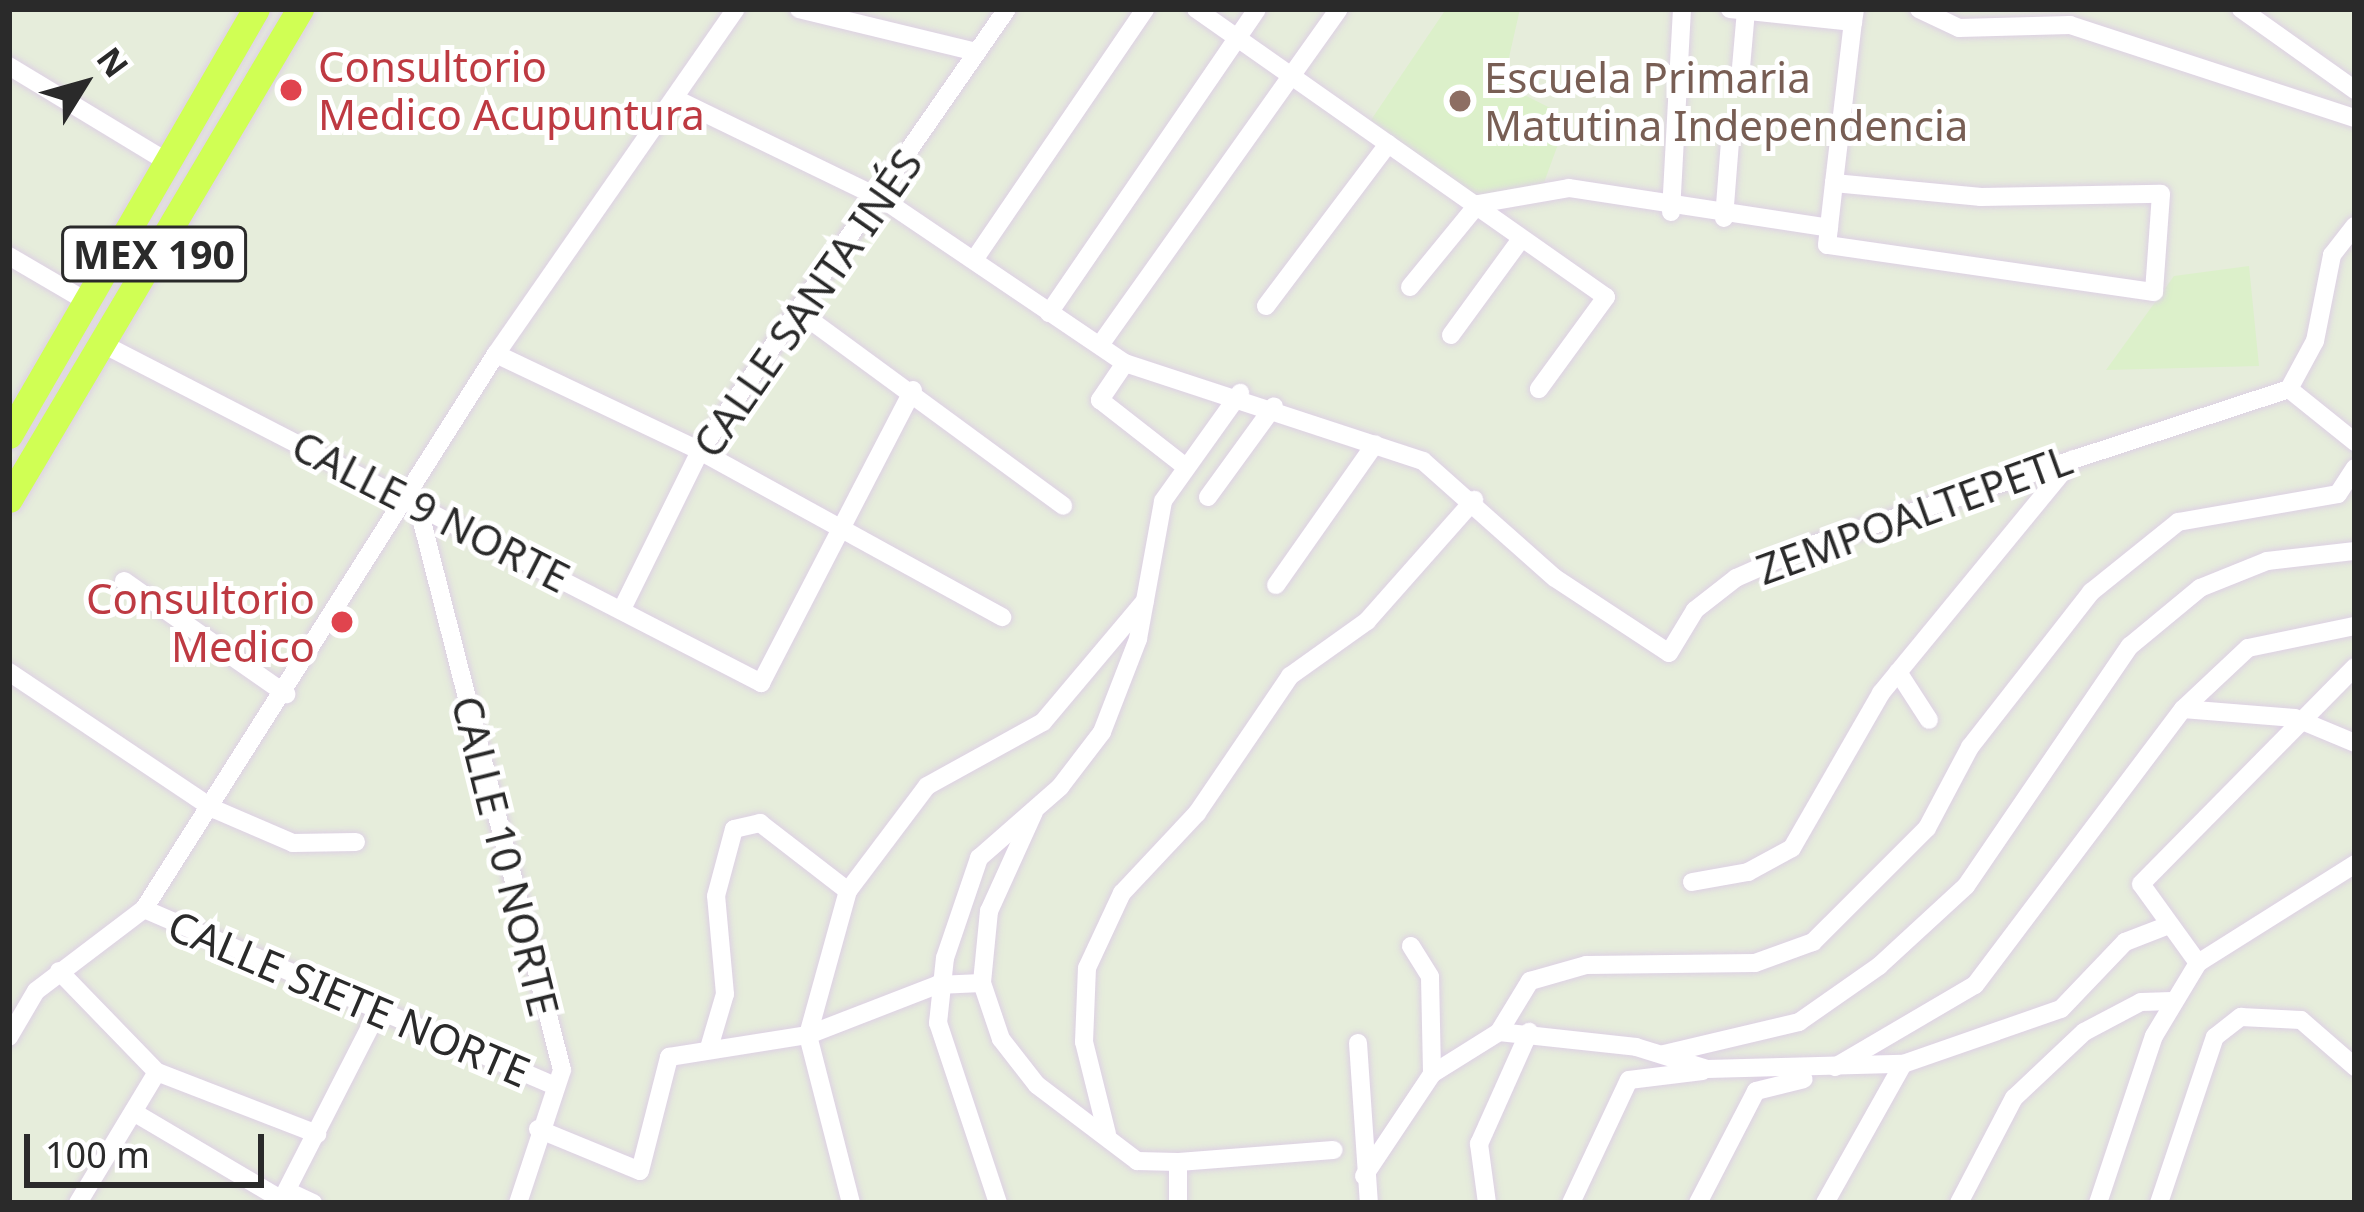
<!DOCTYPE html>
<html>
<head>
<meta charset="utf-8">
<style>
	body { margin:0 }
	#map { position:relative; width:2364px; height:1212px; overflow:hidden; background:#e6eddb; font-family:"Noto Sans",sans-serif }
	div>[style] { position:absolute }
	[style*='--x'] { left:calc(var(--x)*1px); top:calc(var(--y)*1px); width:calc(var(--w)*1px); rotate:calc(var(--a)*1deg) }
	.education>* { inset:0; background:#dcf0ca }
	.roads { filter:drop-shadow(0 0 3px #ddd0e4) drop-shadow(0 0 3px #ddd0e4) }
	.minor>* { height:18px; margin:-9px; padding:0 9px; transform-origin:9px; border-radius:9px; background:#fff }
	.highway>* { height:27px; margin:-13.5px; padding:0 13.5px; transform-origin:13.5px; border-radius:13.5px; background:#d0ff54 }
	.dots>* { width:33px; height:33px; translate:-50% -50%; box-sizing:border-box; border:6px solid #fff; border-radius:50% }
	span { translate:-50% -50%; white-space:nowrap; text-align:center; line-height:1.15; -webkit-text-stroke:10px #fff; paint-order:stroke }
	.shield-label span { padding:3px 9px; background:#fff; border:3px solid; border-radius:9px; -webkit-text-stroke-width:0 }
	.shield-label { font-size:39px; color:#2a2a2a; font-weight:700 }
	.health-label { font-size:42px; color:#be3a42 }
	.left { translate:0 -50%; text-align:left }
	.right { translate:-100% -50%; text-align:right }
	.education-label { font-size:42px; color:#785e54 }
	.street-label { font-size:42px; color:#2a2a2a }
	.frame { position:absolute; inset:0; border:12px solid #2a2a2a; pointer-events:none }
	.north { position:absolute; left:24px; top:24px; width:120px; height:120px; -webkit-text-stroke:9px #fff; paint-order:stroke; rotate:53deg; font-size:33px; font-weight:700; line-height:48px; text-align:center; color:#2a2a2a }
	.north::after { content:''; display:block; margin:auto; width:42px; height:54px; background:#2a2a2a; clip-path:polygon(50% 0,100% 100%,50% 72%,0 100%) }
	.scale { position:absolute; left:24px; top:1134px; width:240px; height:54px; box-sizing:border-box; border:6px solid #2a2a2a; border-top:0; padding-left:15px; font-size:36px; line-height:42px; white-space:nowrap; color:#2a2a2a; -webkit-text-stroke:9px #fff; paint-order:stroke }
</style>
</head>
<body>
<div id="map">
	<div class="education">
		<i style="clip-path:polygon(1446px 9px,1520px 9px,1503px 84px,1568px 117px,1542px 188px,1479px 199px,1371px 120px)"></i>
		<i style="clip-path:polygon(2249px 266px,2259px 366px,2106px 370px,2174px 276px)"></i>
	</div>
	<div class="roads">
		<div class="minor">
			<i style="--x:799;--y:9;--w:183;--a:13.6"></i>
			<i style="--x:1196;--y:9;--w:501;--a:35.09"></i>
			<i style="--x:1606;--y:297;--w:114;--a:126.1"></i>
			<i style="--x:1730;--y:9;--w:124;--a:6"></i>
			<i style="--x:1919;--y:9;--w:44;--a:25.4"></i>
			<i style="--x:1959;--y:28;--w:111;--a:-1.5"></i>
			<i style="--x:2070;--y:25;--w:300;--a:18.1"></i>
			<i style="--x:2241;--y:9;--w:140;--a:35.4"></i>
			<i style="--x:9;--y:66;--w:184;--a:31.2"></i>
			<i style="--x:1740;--y:79;--w:69;--a:-85"></i>
			<i style="--x:678;--y:100;--w:229;--a:25.9"></i>
			<i style="--x:884;--y:200;--w:291;--a:34.1"></i>
			<i style="--x:1125;--y:363;--w:314;--a:18.2"></i>
			<i style="--x:1423;--y:461;--w:176;--a:41.6"></i>
			<i style="--x:1555;--y:578;--w:136;--a:33.3"></i>
			<i style="--x:1669;--y:653;--w:50;--a:-58.8"></i>
			<i style="--x:1695;--y:610;--w:52;--a:-38"></i>
			<i style="--x:1736;--y:578;--w:77;--a:-23.9"></i>
			<i style="--x:1806;--y:547;--w:508;--a:-18.11"></i>
			<i style="--x:2289;--y:389;--w:55;--a:-61.6"></i>
			<i style="--x:2315;--y:341;--w:88;--a:-78.8"></i>
			<i style="--x:2332;--y:255;--w:37;--a:-52"></i>
			<i style="--x:1834;--y:183;--w:148;--a:5.4"></i>
			<i style="--x:1981;--y:197;--w:180;--a:-1"></i>
			<i style="--x:2161;--y:194;--w:98;--a:94.1"></i>
			<i style="--x:2154;--y:292;--w:330;--a:-171.8"></i>
			<i style="--x:1827;--y:245;--w:62;--a:-83.6"></i>
			<i style="--x:1834;--y:183;--w:162;--a:-83.3"></i>
			<i style="--x:1853;--y:22;--w:13;--a:-81"></i>
			<i style="--x:1671;--y:212;--w:203;--a:-86.9"></i>
			<i style="--x:1724;--y:218;--w:89;--a:-85.5"></i>
			<i style="--x:9;--y:256;--w:87;--a:30.4"></i>
			<i style="--x:974;--y:260;--w:304;--a:-55.7"></i>
			<i style="--x:1410;--y:287;--w:107;--a:-50.7"></i>
			<i style="--x:1478;--y:204;--w:92;--a:-10"></i>
			<i style="--x:1569;--y:188;--w:263;--a:8.7"></i>
			<i style="--x:1266;--y:306;--w:203;--a:-53"></i>
			<i style="--x:798;--y:311;--w:329;--a:36.3"></i>
			<i style="--x:1049;--y:313;--w:368;--a:-55.6"></i>
			<i style="--x:1451;--y:335;--w:119;--a:-53.9"></i>
			<i style="--x:99;--y:342;--w:745;--a:27.25"></i>
			<i style="--x:761;--y:683;--w:330;--a:-62.6"></i>
			<i style="--x:1100;--y:345;--w:412;--a:-54.6"></i>
			<i style="--x:496;--y:354;--w:226;--a:25.4"></i>
			<i style="--x:700;--y:451;--w:345;--a:28.8"></i>
			<i style="--x:1125;--y:363;--w:45;--a:124"></i>
			<i style="--x:1100;--y:400;--w:104;--a:38"></i>
			<i style="--x:2289;--y:389;--w:85;--a:38.8"></i>
			<i style="--x:1208;--y:497;--w:112;--a:-54"></i>
			<i style="--x:418;--y:506;--w:582;--a:75.68"></i>
			<i style="--x:562;--y:1070;--w:140;--a:108.3"></i>
			<i style="--x:124;--y:581;--w:198;--a:34.9"></i>
			<i style="--x:1276;--y:585;--w:172;--a:-54.9"></i>
			<i style="--x:623;--y:607;--w:174;--a:-63.7"></i>
			<i style="--x:700;--y:451;--w:538;--a:-55.22"></i>
			<i style="--x:9;--y:672;--w:247;--a:33.8"></i>
			<i style="--x:214;--y:809;--w:86;--a:23.3"></i>
			<i style="--x:293;--y:843;--w:63;--a:-0.9"></i>
			<i style="--x:1898;--y:672;--w:57;--a:57.1"></i>
			<i style="--x:2183;--y:709;--w:89;--a:-43.2"></i>
			<i style="--x:2248;--y:648;--w:108;--a:-11.7"></i>
			<i style="--x:1034;--y:812;--w:109;--a:114.4"></i>
			<i style="--x:989;--y:911;--w:72;--a:95.6"></i>
			<i style="--x:982;--y:983;--w:59;--a:71.3"></i>
			<i style="--x:1001;--y:1039;--w:58;--a:52"></i>
			<i style="--x:1037;--y:1085;--w:126;--a:37.2"></i>
			<i style="--x:1137;--y:1161;--w:41;--a:1.4"></i>
			<i style="--x:1178;--y:1162;--w:41;--a:90"></i>
			<i style="--x:1692;--y:882;--w:57;--a:-10.1"></i>
			<i style="--x:1748;--y:872;--w:50;--a:-28.6"></i>
			<i style="--x:1792;--y:848;--w:179;--a:-60.1"></i>
			<i style="--x:1881;--y:693;--w:303;--a:-50.6"></i>
			<i style="--x:144;--y:909;--w:447;--a:23.3"></i>
			<i style="--x:1411;--y:946;--w:36;--a:58"></i>
			<i style="--x:1430;--y:977;--w:97;--a:88.8"></i>
			<i style="--x:2198;--y:963;--w:97;--a:-125.8"></i>
			<i style="--x:2141;--y:884;--w:305;--a:-45.4"></i>
			<i style="--x:59;--y:971;--w:141;--a:45.9"></i>
			<i style="--x:157;--y:1072;--w:172;--a:21.2"></i>
			<i style="--x:1499;--y:1032;--w:60;--a:-58.7"></i>
			<i style="--x:1530;--y:981;--w:58;--a:-15.9"></i>
			<i style="--x:1586;--y:965;--w:169;--a:-0.7"></i>
			<i style="--x:1755;--y:963;--w:62;--a:-19.9"></i>
			<i style="--x:1813;--y:942;--w:161;--a:-45"></i>
			<i style="--x:1927;--y:828;--w:92;--a:-62"></i>
			<i style="--x:1970;--y:747;--w:197;--a:-52"></i>
			<i style="--x:2091;--y:592;--w:112;--a:-38.8"></i>
			<i style="--x:2178;--y:522;--w:162;--a:-9.9"></i>
			<i style="--x:2338;--y:494;--w:31;--a:-57"></i>
			<i style="--x:9;--y:1037;--w:53;--a:-59.6"></i>
			<i style="--x:36;--y:991;--w:136;--a:-37.2"></i>
			<i style="--x:144;--y:909;--w:657;--a:-57.62"></i>
			<i style="--x:496;--y:354;--w:420;--a:-55.2"></i>
			<i style="--x:1358;--y:1043;--w:160;--a:86.1"></i>
			<i style="--x:709;--y:1048;--w:56;--a:-73.5"></i>
			<i style="--x:725;--y:994;--w:98;--a:-95.2"></i>
			<i style="--x:716;--y:896;--w:69;--a:-75"></i>
			<i style="--x:734;--y:829;--w:27;--a:-13"></i>
			<i style="--x:760;--y:823;--w:111;--a:37.7"></i>
			<i style="--x:1664;--y:1054;--w:139;--a:-13.3"></i>
			<i style="--x:1799;--y:1022;--w:98;--a:-35"></i>
			<i style="--x:1879;--y:966;--w:118;--a:-42.6"></i>
			<i style="--x:1966;--y:886;--w:291;--a:-55.7"></i>
			<i style="--x:2130;--y:646;--w:91;--a:-39.6"></i>
			<i style="--x:2200;--y:588;--w:72;--a:-21.9"></i>
			<i style="--x:2267;--y:561;--w:89;--a:-6.5"></i>
			<i style="--x:1835;--y:1067;--w:162;--a:-30.4"></i>
			<i style="--x:1975;--y:985;--w:346;--a:-53"></i>
			<i style="--x:2183;--y:709;--w:112;--a:4.6"></i>
			<i style="--x:2295;--y:718;--w:65;--a:22.6"></i>
			<i style="--x:135;--y:1113;--w:171;--a:30.6"></i>
			<i style="--x:538;--y:1129;--w:110;--a:22.4"></i>
			<i style="--x:640;--y:1171;--w:118;--a:-75.7"></i>
			<i style="--x:669;--y:1057;--w:141;--a:-9"></i>
			<i style="--x:808;--y:1035;--w:138;--a:-21.2"></i>
			<i style="--x:937;--y:985;--w:45;--a:-2.5"></i>
			<i style="--x:1107;--y:1134;--w:95;--a:-104"></i>
			<i style="--x:1084;--y:1042;--w:74;--a:-87.7"></i>
			<i style="--x:1087;--y:968;--w:83;--a:-65"></i>
			<i style="--x:1122;--y:893;--w:110;--a:-46.8"></i>
			<i style="--x:1197;--y:813;--w:166;--a:-55.8"></i>
			<i style="--x:1290;--y:676;--w:95;--a:-35.5"></i>
			<i style="--x:1367;--y:621;--w:162;--a:-48.5"></i>
			<i style="--x:1178;--y:1162;--w:156;--a:-4.4"></i>
			<i style="--x:1364;--y:1176;--w:123;--a:-56.3"></i>
			<i style="--x:1432;--y:1074;--w:79;--a:-32.1"></i>
			<i style="--x:1499;--y:1032;--w:138;--a:6.2"></i>
			<i style="--x:1636;--y:1047;--w:74;--a:17.2"></i>
			<i style="--x:1707;--y:1069;--w:196;--a:-1.5"></i>
			<i style="--x:1903;--y:1064;--w:167;--a:-19.2"></i>
			<i style="--x:2061;--y:1009;--w:93;--a:-46.3"></i>
			<i style="--x:2125;--y:942;--w:44;--a:-21.3"></i>
			<i style="--x:287;--y:1191;--w:29;--a:25"></i>
			<i style="--x:78;--y:1203;--w:153;--a:-58.9"></i>
			<i style="--x:280;--y:1203;--w:211;--a:-62.9"></i>
			<i style="--x:851;--y:1203;--w:173;--a:-104.4"></i>
			<i style="--x:808;--y:1035;--w:149;--a:-74.5"></i>
			<i style="--x:848;--y:891;--w:131;--a:-53"></i>
			<i style="--x:927;--y:786;--w:132;--a:-28.9"></i>
			<i style="--x:1043;--y:722;--w:158;--a:-49.9"></i>
			<i style="--x:998;--y:1203;--w:190;--a:-108.4"></i>
			<i style="--x:938;--y:1023;--w:65;--a:-83.9"></i>
			<i style="--x:945;--y:958;--w:106;--a:-71.2"></i>
			<i style="--x:979;--y:858;--w:108;--a:-41.2"></i>
			<i style="--x:1060;--y:787;--w:69;--a:-52.6"></i>
			<i style="--x:1102;--y:732;--w:100;--a:-68.8"></i>
			<i style="--x:1138;--y:639;--w:140;--a:-79.7"></i>
			<i style="--x:1163;--y:501;--w:133;--a:-54.5"></i>
			<i style="--x:1487;--y:1203;--w:60;--a:-97.7"></i>
			<i style="--x:1479;--y:1144;--w:123;--a:-65.9"></i>
			<i style="--x:1571;--y:1203;--w:136;--a:-64.8"></i>
			<i style="--x:1629;--y:1080;--w:74;--a:-7"></i>
			<i style="--x:1698;--y:1203;--w:126;--a:-62.6"></i>
			<i style="--x:1756;--y:1091;--w:49;--a:-14"></i>
			<i style="--x:1825;--y:1203;--w:159;--a:-60.7"></i>
			<i style="--x:1959;--y:1203;--w:119;--a:-62.4"></i>
			<i style="--x:2014;--y:1098;--w:96;--a:-43.3"></i>
			<i style="--x:2084;--y:1032;--w:64;--a:-27.8"></i>
			<i style="--x:2141;--y:1002;--w:31;--a:-2"></i>
			<i style="--x:2098;--y:1203;--w:176;--a:-71.5"></i>
			<i style="--x:2154;--y:1036;--w:85;--a:-58.9"></i>
			<i style="--x:2198;--y:963;--w:186;--a:-32.2"></i>
			<i style="--x:2159;--y:1203;--w:175;--a:-71.4"></i>
			<i style="--x:2215;--y:1037;--w:33;--a:-38"></i>
			<i style="--x:2241;--y:1017;--w:60;--a:2.9"></i>
			<i style="--x:2301;--y:1020;--w:72;--a:41"></i>
		</div>
		<div class="highway">
			<i style="--x:9;--y:435;--w:492;--a:-59.9"></i>
			<i style="--x:9;--y:499;--w:570;--a:-59.29"></i>
		</div>
	</div>
	<div class="dots">
		<i style="left:291px;top:90px;background:#e0444e"></i>
		<i style="left:1460px;top:101px;background:#8d6e63"></i>
		<i style="left:342px;top:622px;background:#e0444e"></i>
	</div>
	<div class="shield-label">
		<span style="left:154px;top:254px">MEX 190</span>
	</div>
	<div class="health-label">
		<span class="left" style="left:318px;top:90px">Consultorio<br>Medico Acupuntura</span>
		<span class="right" style="left:315px;top:622px">Consultorio<br>Medico</span>
	</div>
	<div class="education-label">
		<span class="left" style="left:1484px;top:101px">Escuela Primaria<br>Matutina Independencia</span>
	</div>
	<div class="street-label">
		<span style="left:807px;top:303px;rotate:-55deg">CALLE SANTA INÉS</span>
		<span style="left:431px;top:511px;rotate:27deg">CALLE 9 NORTE</span>
		<span style="left:1914px;top:514px;rotate:-20deg">ZEMPOALTEPETL</span>
		<span style="left:506px;top:856px;rotate:76deg">CALLE 10 NORTE</span>
		<span style="left:349px;top:998px;rotate:23deg">CALLE SIETE NORTE</span>
	</div>
	<div class="frame"></div>
	<div class="north">N</div>
	<div class="scale">100 m</div>
</div>
</body>
</html>
